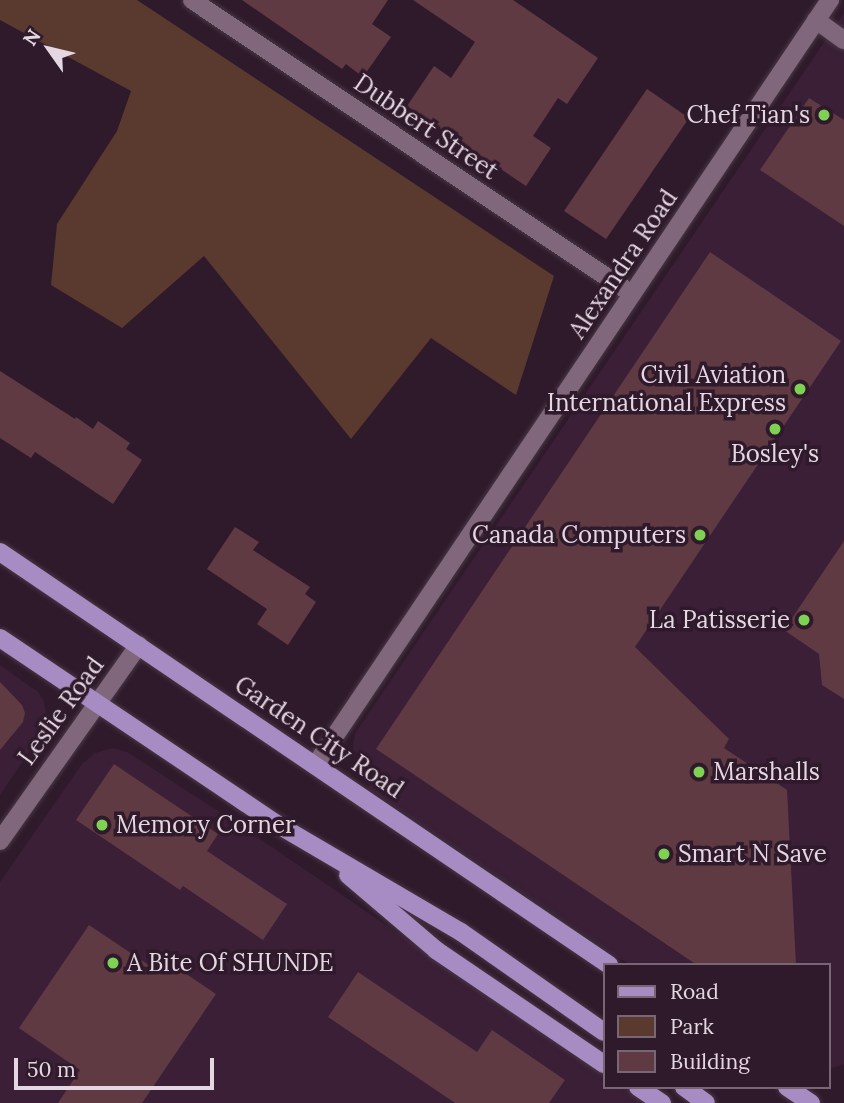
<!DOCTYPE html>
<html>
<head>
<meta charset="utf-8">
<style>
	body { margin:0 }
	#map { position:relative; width:844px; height:1103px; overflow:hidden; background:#2f1a2b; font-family:Lora,serif }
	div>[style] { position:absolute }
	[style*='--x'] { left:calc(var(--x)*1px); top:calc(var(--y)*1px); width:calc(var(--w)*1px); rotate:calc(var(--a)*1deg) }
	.built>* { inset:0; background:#3a1f36 }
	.green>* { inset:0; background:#5a392e }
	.building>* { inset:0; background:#603a42 }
	.roads { filter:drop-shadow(0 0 2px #483745) drop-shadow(0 0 2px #483745) }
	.minor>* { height:18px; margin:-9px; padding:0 9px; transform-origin:9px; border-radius:9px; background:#81677c }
	.major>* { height:18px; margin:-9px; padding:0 9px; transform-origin:9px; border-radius:9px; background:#a68cc3 }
	.dots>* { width:19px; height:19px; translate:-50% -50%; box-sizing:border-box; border:4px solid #2f1a2b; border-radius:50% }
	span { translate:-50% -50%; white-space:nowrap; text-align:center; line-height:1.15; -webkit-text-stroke:7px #2f1a2b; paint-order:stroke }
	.poi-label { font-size:24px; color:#e5d7e2 }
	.right { translate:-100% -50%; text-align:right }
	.left { translate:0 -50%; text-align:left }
	.street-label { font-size:24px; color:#e5d7e2 }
	.legend { position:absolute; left:603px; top:963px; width:228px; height:126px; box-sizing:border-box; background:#2f1a2b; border:2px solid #786674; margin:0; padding:9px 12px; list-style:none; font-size:21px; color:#e5d7e2 }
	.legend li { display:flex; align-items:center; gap:14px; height:35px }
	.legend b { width:35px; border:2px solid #786674 }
	.north { position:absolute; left:14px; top:14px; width:70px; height:70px; -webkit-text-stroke:5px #2f1a2b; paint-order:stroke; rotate:304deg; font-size:19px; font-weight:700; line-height:28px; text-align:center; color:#e5d7e2 }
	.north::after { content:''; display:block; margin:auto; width:24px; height:32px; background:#e5d7e2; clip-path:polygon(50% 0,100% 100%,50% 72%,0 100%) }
	.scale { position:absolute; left:14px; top:1058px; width:200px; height:32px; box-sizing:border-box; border:4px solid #e5d7e2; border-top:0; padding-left:9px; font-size:21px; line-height:24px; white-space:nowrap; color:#e5d7e2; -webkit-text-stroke:5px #2f1a2b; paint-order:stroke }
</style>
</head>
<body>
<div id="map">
	<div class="built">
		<i style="clip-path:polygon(844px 13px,844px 1064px,828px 1070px,828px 965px,630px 965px,368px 788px,372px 781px,359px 769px,353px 747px,355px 733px)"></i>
		<i style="clip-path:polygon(0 665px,38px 692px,44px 701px,47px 719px,40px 736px,0 795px)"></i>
		<i style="clip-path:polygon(113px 748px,127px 752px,237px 823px,604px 1074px,604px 1087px,624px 1087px,647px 1103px,0 1103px,0 882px,82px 764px,95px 753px)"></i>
	</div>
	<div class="green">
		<i style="clip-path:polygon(0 0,137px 0,554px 276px,516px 395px,431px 338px,351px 439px,204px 256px,122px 328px,51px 285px,57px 224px,117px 131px,131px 91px,0 20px)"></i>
	</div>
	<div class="building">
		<i style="clip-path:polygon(242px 0,388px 0,372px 24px,391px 37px,363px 77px,346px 64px,342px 69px)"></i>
		<i style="clip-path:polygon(413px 0,513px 0,598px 58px,567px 104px,558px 98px,533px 136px,551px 148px,526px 186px,407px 106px,434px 66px,451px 78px,475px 42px)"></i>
		<i style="clip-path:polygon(647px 89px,689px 118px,606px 239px,564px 211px)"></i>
		<i style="clip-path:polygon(809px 98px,844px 120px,844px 226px,760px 170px)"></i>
		<i style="clip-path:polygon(710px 252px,841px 341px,635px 647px,729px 739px,724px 748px,787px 790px,796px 965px,697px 965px,376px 749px)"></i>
		<i style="clip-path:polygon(0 371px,75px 419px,76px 417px,93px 429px,98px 421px,130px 443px,126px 449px,142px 460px,113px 504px,35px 452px,31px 458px,0 438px)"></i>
		<i style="clip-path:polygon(235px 527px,259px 542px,253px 550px,310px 587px,305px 594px,316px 602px,288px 645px,257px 624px,267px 609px,207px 569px)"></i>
		<i style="clip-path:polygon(844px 541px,844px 699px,822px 685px,819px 654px,784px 630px)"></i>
		<i style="clip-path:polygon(0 682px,22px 705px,25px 713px,23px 722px,0 750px)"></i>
		<i style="clip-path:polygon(114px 764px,218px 834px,207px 851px,287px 904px,263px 940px,183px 886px,180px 890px,76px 820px)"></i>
		<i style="clip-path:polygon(89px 925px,150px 966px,158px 955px,216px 994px,142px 1103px,58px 1103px,80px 1070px,19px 1028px)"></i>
		<i style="clip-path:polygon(358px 972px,477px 1052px,492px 1030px,565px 1080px,549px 1103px,455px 1103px,328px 1017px)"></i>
	</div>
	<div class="roads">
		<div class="minor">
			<i style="--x:192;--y:0;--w:529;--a:33.75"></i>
			<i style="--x:816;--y:20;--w:34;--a:36"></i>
			<i style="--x:316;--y:764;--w:921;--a:-56.07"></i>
			<i style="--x:0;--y:841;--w:240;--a:-54.7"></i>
		</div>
		<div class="major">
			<i style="--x:0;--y:552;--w:736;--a:34.14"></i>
			<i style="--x:0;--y:638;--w:331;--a:33.9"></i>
			<i style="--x:275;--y:823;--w:216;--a:30.4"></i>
			<i style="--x:461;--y:932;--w:174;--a:35"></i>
			<i style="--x:348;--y:875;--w:116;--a:40.4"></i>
			<i style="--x:436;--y:950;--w:203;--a:34.2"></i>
			<i style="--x:638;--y:1087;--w:29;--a:34"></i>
			<i style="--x:684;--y:1087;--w:27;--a:36"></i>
			<i style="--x:787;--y:1087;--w:29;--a:34"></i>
		</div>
	</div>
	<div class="dots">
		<i style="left:824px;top:115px;background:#7ed153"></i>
		<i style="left:800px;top:389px;background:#7ed153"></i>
		<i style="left:775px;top:429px;background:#7ed153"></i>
		<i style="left:700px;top:535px;background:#7ed153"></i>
		<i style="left:804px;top:620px;background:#7ed153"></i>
		<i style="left:699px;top:772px;background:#7ed153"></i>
		<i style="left:102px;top:825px;background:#7ed153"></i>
		<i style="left:664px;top:854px;background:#7ed153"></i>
		<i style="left:113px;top:963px;background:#7ed153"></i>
	</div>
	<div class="poi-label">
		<span class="right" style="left:810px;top:115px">Chef Tian's</span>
		<span class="right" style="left:786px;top:389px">Civil Aviation<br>International Express</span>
		<span style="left:775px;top:454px">Bosley's</span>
		<span class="right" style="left:686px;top:535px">Canada Computers</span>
		<span class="right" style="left:790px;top:620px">La Patisserie</span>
		<span class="left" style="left:713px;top:772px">Marshalls</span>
		<span class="left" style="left:116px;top:825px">Memory Corner</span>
		<span class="left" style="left:678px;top:854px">Smart N Save</span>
		<span class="left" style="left:127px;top:963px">A Bite Of SHUNDE</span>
	</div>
	<div class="street-label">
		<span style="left:426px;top:127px;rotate:34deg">Dubbert Street</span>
		<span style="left:623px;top:264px;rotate:-56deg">Alexandra Road</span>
		<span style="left:61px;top:711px;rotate:-54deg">Leslie Road</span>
		<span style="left:319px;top:737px;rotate:34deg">Garden City Road</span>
	</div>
	<ul class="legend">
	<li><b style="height:9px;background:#a68cc3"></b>Road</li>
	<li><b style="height:19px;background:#5a392e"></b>Park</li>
	<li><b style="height:19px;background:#603a42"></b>Building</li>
	</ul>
	<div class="north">N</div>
	<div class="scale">50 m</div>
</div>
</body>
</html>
